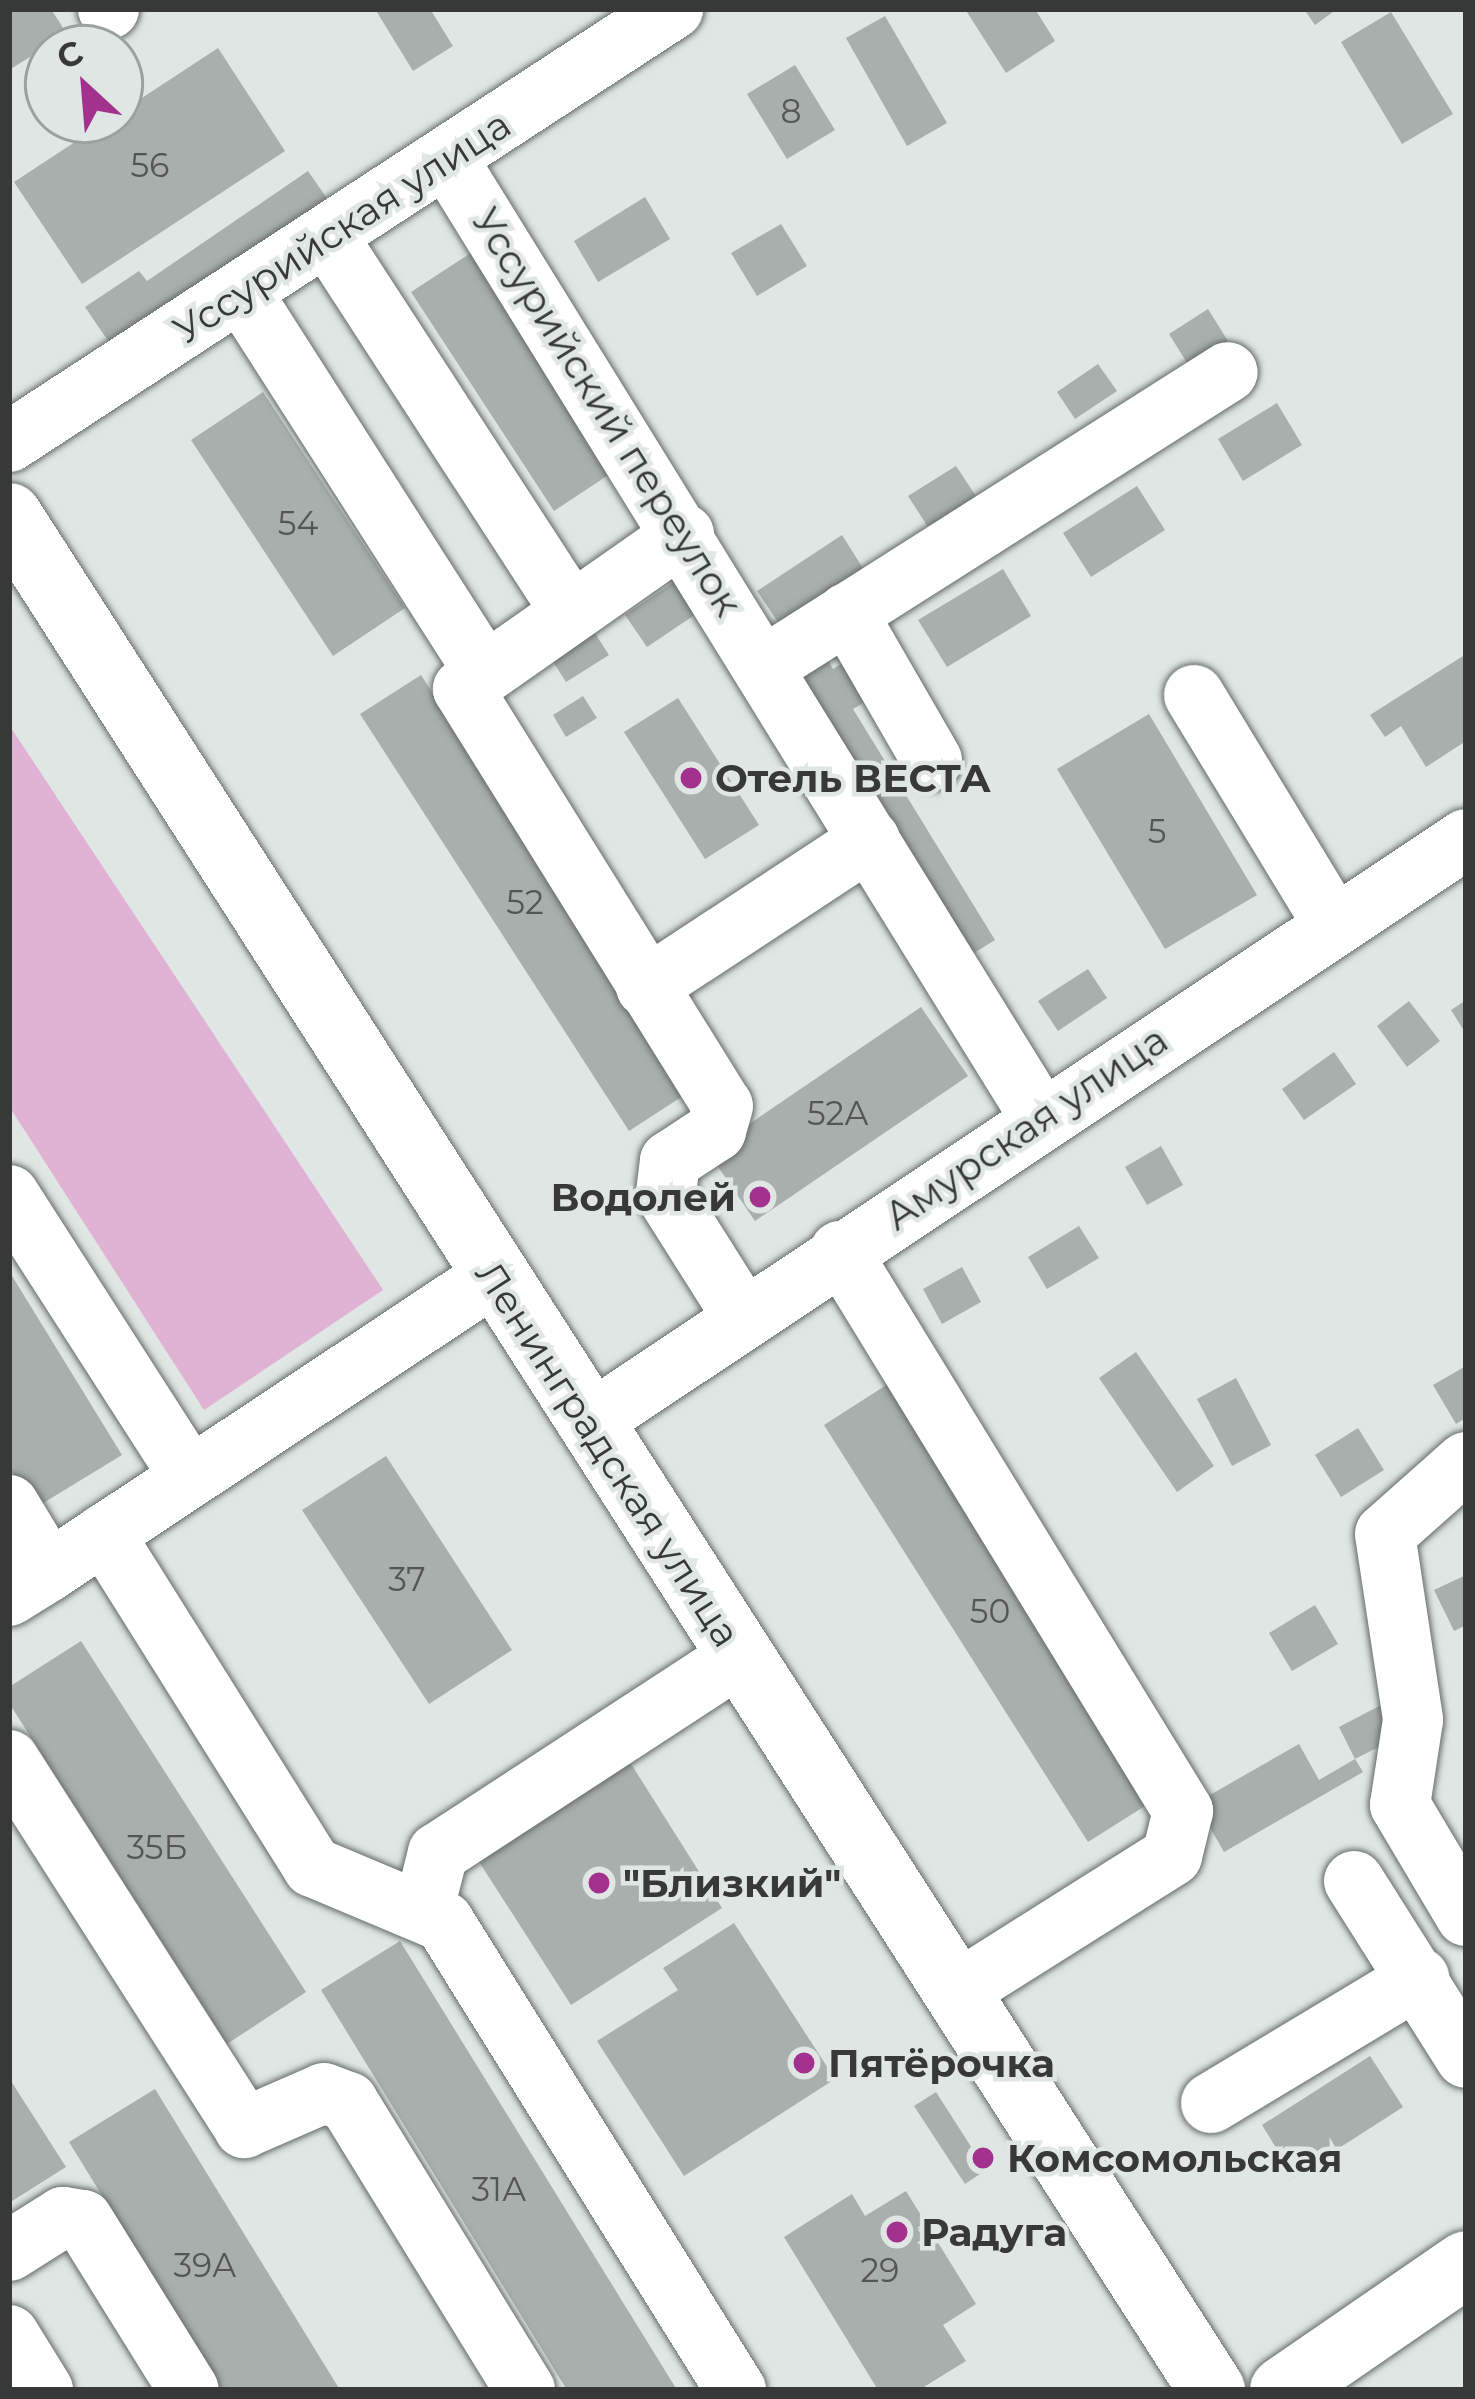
<!DOCTYPE html>
<html>
<head>
<meta charset="utf-8">
<style>
	body { margin:0 }
	#map { position:relative; width:1475px; height:2399px; overflow:hidden; background:#dfe6e3; font-family:Montserrat,sans-serif }
	div>[style] { position:absolute }
	[style*='--x'] { left:calc(var(--x)*1px); top:calc(var(--y)*1px); width:calc(var(--w)*1px); rotate:calc(var(--a)*1deg) }
	.green>* { inset:0; background:#e0b2d3 }
	.building>* { inset:0; background:#a9afac }
	.roads { filter:drop-shadow(0 0 3px #666c69) drop-shadow(0 0 3px #666c69) }
	.minor>* { height:60px; margin:-30px; padding:0 30px; transform-origin:30px; border-radius:30px; background:#fff }
	.major>* { height:66px; margin:-33px; padding:0 33px; transform-origin:33px; border-radius:33px; background:#fff }
	.highway>* { height:66px; margin:-33px; padding:0 33px; transform-origin:33px; border-radius:33px; background:#fff }
	.dots>* { width:33px; height:33px; translate:-50% -50%; box-sizing:border-box; border:6px solid #dfe6e3; border-radius:50% }
	span { translate:-50% -50%; white-space:nowrap; text-align:center; line-height:1.15; -webkit-text-stroke:9px #dfe6e3; paint-order:stroke }
	.number-label { font-size:33px; color:#535655 }
	.number-label span { -webkit-text-stroke-width:0 }
	.street-label { font-size:39px; color:#363938 }
	.poi-label { font-size:39px; color:#363938; font-weight:700 }
	.left { translate:0 -50%; text-align:left }
	.right { translate:-100% -50%; text-align:right }
	.frame { position:absolute; inset:0; border:12px solid #363938; pointer-events:none }
	.north { position:absolute; left:24px; top:24px; width:120px; height:120px; box-sizing:border-box; background:#dfe6e3; border:3px solid #9ba19f; border-radius:50%; rotate:334deg; font-size:33px; font-weight:700; line-height:48px; text-align:center; color:#363938 }
	.north::after { content:''; display:block; margin:auto; width:42px; height:54px; background:#a3328f; clip-path:polygon(50% 0,100% 100%,50% 72%,0 100%) }
</style>
</head>
<body>
<div id="map">
	<div class="green">
		<i style="clip-path:polygon(9px 725px,383px 1290px,204px 1410px,9px 1106px)"></i>
	</div>
	<div class="building">
		<i style="clip-path:polygon(9px 9px,51px 9px,67px 34px,9px 70px)"></i>
		<i style="clip-path:polygon(375px 9px,430px 9px,453px 46px,413px 71px)"></i>
		<i style="clip-path:polygon(965px 9px,1035px 9px,1055px 41px,1006px 73px)"></i>
		<i style="clip-path:polygon(1304px 9px,1337px 9px,1315px 25px)"></i>
		<i style="clip-path:polygon(1391px 12px,1453px 114px,1402px 144px,1341px 42px)"></i>
		<i style="clip-path:polygon(885px 16px,947px 123px,907px 146px,846px 38px)"></i>
		<i style="clip-path:polygon(218px 48px,285px 151px,82px 284px,14px 182px)"></i>
		<i style="clip-path:polygon(795px 65px,835px 130px,787px 159px,747px 94px)"></i>
		<i style="clip-path:polygon(308px 171px,335px 210px,119px 357px,85px 307px,139px 271px,147px 281px)"></i>
		<i style="clip-path:polygon(645px 197px,670px 239px,598px 282px,574px 241px)"></i>
		<i style="clip-path:polygon(781px 224px,807px 266px,757px 296px,731px 253px)"></i>
		<i style="clip-path:polygon(486px 243px,628px 462px,554px 511px,411px 292px)"></i>
		<i style="clip-path:polygon(1208px 309px,1228px 341px,1189px 366px,1169px 334px)"></i>
		<i style="clip-path:polygon(1098px 364px,1117px 391px,1075px 419px,1057px 392px)"></i>
		<i style="clip-path:polygon(263px 392px,405px 608px,333px 656px,191px 440px)"></i>
		<i style="clip-path:polygon(1277px 403px,1302px 445px,1243px 481px,1218px 439px)"></i>
		<i style="clip-path:polygon(956px 466px,976px 496px,928px 527px,908px 496px)"></i>
		<i style="clip-path:polygon(1137px 486px,1165px 530px,1091px 577px,1063px 533px)"></i>
		<i style="clip-path:polygon(842px 535px,866px 573px,782px 628px,757px 591px)"></i>
		<i style="clip-path:polygon(1003px 569px,1031px 616px,947px 667px,918px 620px)"></i>
		<i style="clip-path:polygon(674px 582px,696px 614px,647px 647px,625px 615px)"></i>
		<i style="clip-path:polygon(591px 627px,609px 655px,566px 682px,548px 654px)"></i>
		<i style="clip-path:polygon(825px 655px,833px 669px,855px 655px,879px 694px,853px 709px,995px 940px,958px 963px,784px 681px)"></i>
		<i style="clip-path:polygon(1463px 656px,1466px 741px,1426px 767px,1401px 726px,1385px 737px,1370px 715px)"></i>
		<i style="clip-path:polygon(421px 675px,689px 1092px,629px 1131px,360px 714px)"></i>
		<i style="clip-path:polygon(583px 696px,597px 718px,566px 737px,553px 715px)"></i>
		<i style="clip-path:polygon(678px 698px,759px 825px,705px 859px,624px 732px)"></i>
		<i style="clip-path:polygon(1149px 714px,1257px 895px,1165px 949px,1057px 769px)"></i>
		<i style="clip-path:polygon(1088px 969px,1107px 998px,1058px 1031px,1038px 1001px)"></i>
		<i style="clip-path:polygon(1466px 1000px,1466px 1034px,1451px 1010px)"></i>
		<i style="clip-path:polygon(1409px 1001px,1440px 1041px,1407px 1067px,1377px 1026px)"></i>
		<i style="clip-path:polygon(921px 1007px,968px 1076px,755px 1221px,708px 1152px)"></i>
		<i style="clip-path:polygon(1334px 1052px,1356px 1084px,1304px 1120px,1282px 1089px)"></i>
		<i style="clip-path:polygon(1161px 1146px,1183px 1185px,1147px 1205px,1125px 1167px)"></i>
		<i style="clip-path:polygon(1079px 1226px,1099px 1258px,1047px 1289px,1028px 1257px)"></i>
		<i style="clip-path:polygon(962px 1267px,981px 1302px,942px 1324px,923px 1289px)"></i>
		<i style="clip-path:polygon(9px 1271px,122px 1455px,35px 1508px,9px 1467px)"></i>
		<i style="clip-path:polygon(1136px 1352px,1214px 1466px,1177px 1492px,1099px 1378px)"></i>
		<i style="clip-path:polygon(1466px 1366px,1466px 1418px,1456px 1424px,1433px 1385px)"></i>
		<i style="clip-path:polygon(1236px 1378px,1271px 1445px,1232px 1466px,1197px 1399px)"></i>
		<i style="clip-path:polygon(891px 1382px,1156px 1799px,1088px 1842px,824px 1425px)"></i>
		<i style="clip-path:polygon(1358px 1428px,1384px 1470px,1341px 1497px,1315px 1455px)"></i>
		<i style="clip-path:polygon(386px 1456px,512px 1650px,429px 1704px,302px 1510px)"></i>
		<i style="clip-path:polygon(1466px 1575px,1466px 1625px,1454px 1631px,1434px 1590px)"></i>
		<i style="clip-path:polygon(1315px 1605px,1338px 1644px,1292px 1671px,1269px 1633px)"></i>
		<i style="clip-path:polygon(81px 1641px,306px 1992px,227px 2044px,9px 1703px,9px 1687px)"></i>
		<i style="clip-path:polygon(1383px 1704px,1400px 1736px,1355px 1759px,1339px 1727px)"></i>
		<i style="clip-path:polygon(1299px 1744px,1319px 1780px,1355px 1759px,1363px 1772px,1224px 1852px,1196px 1803px)"></i>
		<i style="clip-path:polygon(628px 1759px,722px 1908px,571px 2005px,476px 1857px)"></i>
		<i style="clip-path:polygon(734px 1923px,835px 2079px,684px 2176px,597px 2041px,678px 1990px,663px 1968px)"></i>
		<i style="clip-path:polygon(400px 1941px,677px 2390px,567px 2390px,321px 1990px)"></i>
		<i style="clip-path:polygon(1370px 2056px,1403px 2107px,1294px 2177px,1262px 2125px)"></i>
		<i style="clip-path:polygon(9px 2078px,66px 2167px,9px 2203px)"></i>
		<i style="clip-path:polygon(155px 2089px,340px 2390px,222px 2390px,69px 2142px)"></i>
		<i style="clip-path:polygon(936px 2092px,986px 2170px,965px 2184px,914px 2106px)"></i>
		<i style="clip-path:polygon(906px 2191px,976px 2304px,943px 2325px,966px 2361px,919px 2390px,878px 2390px,784px 2237px,852px 2194px,865px 2216px)"></i>
	</div>
	<div class="roads">
		<div class="minor">
			<i style="--x:108;--y:9;--w:1;--a:0"></i>
			<i style="--x:448;--y:160;--w:1125;--a:58.26"></i>
			<i style="--x:329;--y:239;--w:441;--a:57"></i>
			<i style="--x:242;--y:293;--w:445;--a:57.4"></i>
			<i style="--x:9;--y:442;--w:793;--a:-33.11"></i>
			<i style="--x:684;--y:534;--w:270;--a:145"></i>
			<i style="--x:463;--y:689;--w:491;--a:58.1"></i>
			<i style="--x:723;--y:1106;--w:26;--a:106"></i>
			<i style="--x:716;--y:1131;--w:55;--a:146.9"></i>
			<i style="--x:670;--y:1161;--w:34;--a:97"></i>
			<i style="--x:666;--y:1195;--w:144;--a:57.7"></i>
			<i style="--x:847;--y:613;--w:170;--a:60"></i>
			<i style="--x:765;--y:666;--w:548;--a:-32.42"></i>
			<i style="--x:1194;--y:695;--w:269;--a:58.7"></i>
			<i style="--x:646;--y:987;--w:268;--a:-33.3"></i>
			<i style="--x:9;--y:1195;--w:335;--a:57.3"></i>
			<i style="--x:840;--y:1251;--w:657;--a:58.51"></i>
			<i style="--x:1183;--y:1811;--w:46;--a:103.7"></i>
			<i style="--x:1172;--y:1856;--w:255;--a:147.8"></i>
			<i style="--x:590;--y:1422;--w:1052;--a:-33.64"></i>
			<i style="--x:1466;--y:1462;--w:108;--a:138.4"></i>
			<i style="--x:1385;--y:1534;--w:188;--a:81.4"></i>
			<i style="--x:1413;--y:1720;--w:86;--a:98.7"></i>
			<i style="--x:1400;--y:1805;--w:129;--a:59.3"></i>
			<i style="--x:9;--y:1505;--w:77;--a:58.8"></i>
			<i style="--x:49;--y:1571;--w:47;--a:148"></i>
			<i style="--x:104;--y:1534;--w:393;--a:57.9"></i>
			<i style="--x:313;--y:1867;--w:142;--a:22.8"></i>
			<i style="--x:444;--y:1922;--w:552;--a:58.04"></i>
			<i style="--x:49;--y:1571;--w:532;--a:-33.57"></i>
			<i style="--x:9;--y:1760;--w:437;--a:57.4"></i>
			<i style="--x:244;--y:2128;--w:87;--a:-23.6"></i>
			<i style="--x:324;--y:2093;--w:26;--a:21"></i>
			<i style="--x:348;--y:2102;--w:338;--a:58.4"></i>
			<i style="--x:1354;--y:1881;--w:209;--a:57.7"></i>
			<i style="--x:424;--y:1908;--w:57;--a:-75.7"></i>
			<i style="--x:438;--y:1853;--w:361;--a:-33.1"></i>
			<i style="--x:1211;--y:2103;--w:243;--a:-31"></i>
			<i style="--x:9;--y:2251;--w:64;--a:-32.2"></i>
			<i style="--x:63;--y:2217;--w:20;--a:9"></i>
			<i style="--x:83;--y:2220;--w:200;--a:58.1"></i>
			<i style="--x:9;--y:2335;--w:65;--a:58.3"></i>
		</div>
		<div class="major">
			<i style="--x:1283;--y:2390;--w:222;--a:-34.5"></i>
		</div>
		<div class="highway">
			<i style="--x:9;--y:516;--w:2227;--a:57.3"></i>
		</div>
	</div>
	<div class="dots">
		<i style="left:691px;top:778px;background:#a3328f"></i>
		<i style="left:760px;top:1197px;background:#a3328f"></i>
		<i style="left:599px;top:1883px;background:#a3328f"></i>
		<i style="left:804px;top:2063px;background:#a3328f"></i>
		<i style="left:983px;top:2158px;background:#a3328f"></i>
		<i style="left:897px;top:2232px;background:#a3328f"></i>
	</div>
	<div class="number-label">
		<span style="left:791px;top:112px">8</span>
		<span style="left:150px;top:166px">56</span>
		<span style="left:298px;top:524px">54</span>
		<span style="left:1157px;top:832px">5</span>
		<span style="left:525px;top:903px">52</span>
		<span style="left:838px;top:1114px">52А</span>
		<span style="left:407px;top:1580px">37</span>
		<span style="left:990px;top:1612px">50</span>
		<span style="left:157px;top:1848px">35Б</span>
		<span style="left:499px;top:2190px">31А</span>
		<span style="left:205px;top:2266px">39А</span>
		<span style="left:880px;top:2271px">29</span>
	</div>
	<div class="street-label">
		<span style="left:342px;top:227px;rotate:-33deg">Уссурийская улица</span>
		<span style="left:607px;top:412px;rotate:58deg">Уссурийский переулок</span>
		<span style="left:1026px;top:1128px;rotate:-34deg">Амурская улица</span>
		<span style="left:608px;top:1454px;rotate:57deg">Ленинградская улица</span>
	</div>
	<div class="poi-label">
		<span class="left" style="left:715px;top:778px">Отель ВЕСТА</span>
		<span class="right" style="left:736px;top:1197px">Водолей</span>
		<span class="left" style="left:623px;top:1883px">"Близкий"</span>
		<span class="left" style="left:828px;top:2063px">Пятёрочка</span>
		<span class="left" style="left:1007px;top:2158px">Комсомольская</span>
		<span class="left" style="left:921px;top:2232px">Радуга</span>
	</div>
	<div class="frame"></div>
	<div class="north">С</div>
</div>
</body>
</html>
